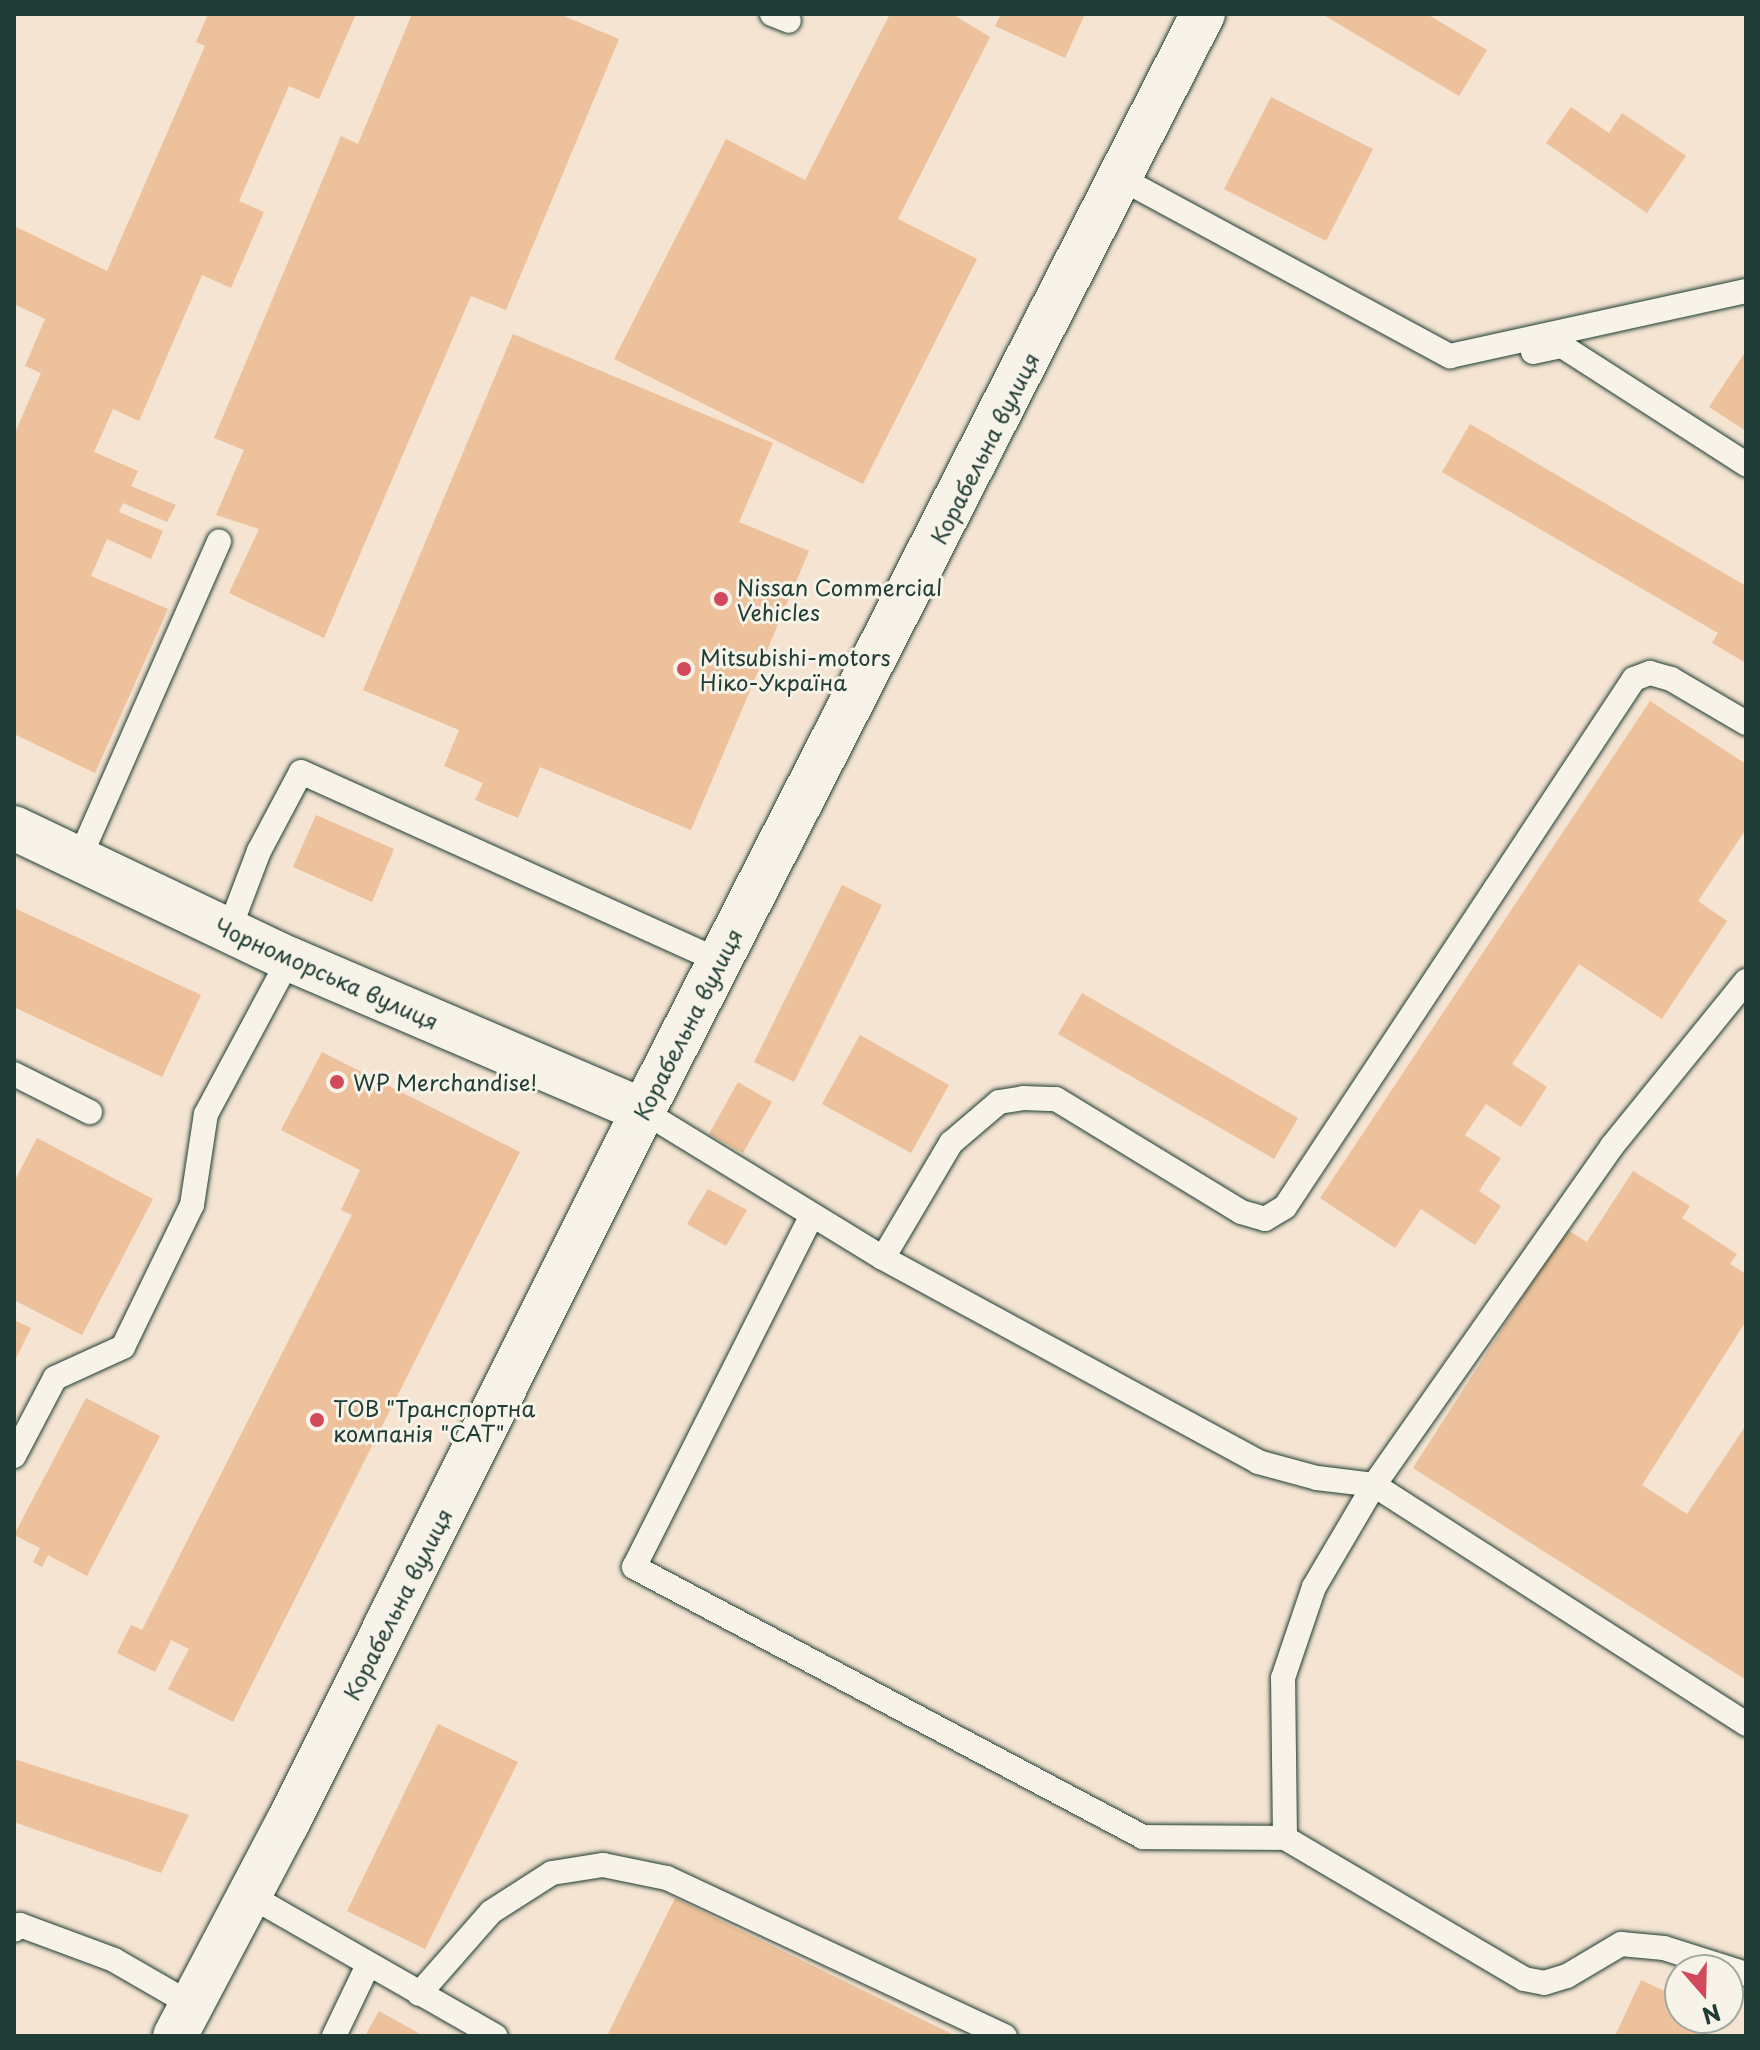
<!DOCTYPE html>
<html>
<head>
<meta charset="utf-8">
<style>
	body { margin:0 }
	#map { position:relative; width:1760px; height:2050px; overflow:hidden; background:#f4e4d1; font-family:"Playpen Sans",sans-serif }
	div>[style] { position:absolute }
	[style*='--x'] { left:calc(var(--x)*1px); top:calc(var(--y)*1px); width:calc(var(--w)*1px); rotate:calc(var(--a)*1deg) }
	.building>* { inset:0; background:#ecc19b }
	.roads { filter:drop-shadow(0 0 2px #1f3d34) drop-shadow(0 0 2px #1f3d34) }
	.lane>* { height:24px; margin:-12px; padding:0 12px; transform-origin:12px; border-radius:12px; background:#f7f3e8 }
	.street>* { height:44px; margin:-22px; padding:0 22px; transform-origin:22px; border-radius:22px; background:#f7f3e8 }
	.dots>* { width:22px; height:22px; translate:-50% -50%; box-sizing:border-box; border:4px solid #f7f3e8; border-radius:50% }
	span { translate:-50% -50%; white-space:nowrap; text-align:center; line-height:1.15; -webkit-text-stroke:6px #f7f3e8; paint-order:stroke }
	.street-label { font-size:22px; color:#1f3d34 }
	.poi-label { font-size:22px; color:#1f3d34 }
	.left { translate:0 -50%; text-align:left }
	.frame { position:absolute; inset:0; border:16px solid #1f3d34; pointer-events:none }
	.north { position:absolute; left:1664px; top:1954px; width:80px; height:80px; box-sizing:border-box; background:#f7f3e8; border:2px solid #a1aaa0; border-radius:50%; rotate:160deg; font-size:22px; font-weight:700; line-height:32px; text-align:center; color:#1f3d34 }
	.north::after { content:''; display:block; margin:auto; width:28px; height:36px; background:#d1495b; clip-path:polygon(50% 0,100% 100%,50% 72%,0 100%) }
</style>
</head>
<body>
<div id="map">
	<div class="building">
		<i style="clip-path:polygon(208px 14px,356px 14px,319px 99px,289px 86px,239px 201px,264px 212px,231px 288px,202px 275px,139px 421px,113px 409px,94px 452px,138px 471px,131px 486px,176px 505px,167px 522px,123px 503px,119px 512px,163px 531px,151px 559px,107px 539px,91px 576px,168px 609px,95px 773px,14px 734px,14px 435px,41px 373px,25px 366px,45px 319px,14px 304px,14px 226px,107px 271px,205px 46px,196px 42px)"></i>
		<i style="clip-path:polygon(412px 14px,559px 14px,619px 39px,506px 310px,471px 296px,324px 638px,229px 593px,259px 529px,216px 515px,244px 450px,214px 438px,341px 136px,358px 144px)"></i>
		<i style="clip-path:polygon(890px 14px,952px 14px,990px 37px,898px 219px,977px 259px,863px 484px,614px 359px,726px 139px,805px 180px)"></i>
		<i style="clip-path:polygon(1001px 14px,1085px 14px,1065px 58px,995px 26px)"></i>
		<i style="clip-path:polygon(1322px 14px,1427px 14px,1487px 50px,1459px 96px)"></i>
		<i style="clip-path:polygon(1271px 97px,1373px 149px,1326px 241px,1224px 189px)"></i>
		<i style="clip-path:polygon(1571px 107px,1609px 133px,1622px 113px,1686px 156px,1647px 213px,1546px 143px)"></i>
		<i style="clip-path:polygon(513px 334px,773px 443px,739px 522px,809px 551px,691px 830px,540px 767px,518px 818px,475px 800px,483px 783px,444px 766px,459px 730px,363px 690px)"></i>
		<i style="clip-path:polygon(1746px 351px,1746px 431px,1709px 407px)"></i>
		<i style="clip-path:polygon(1470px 424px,1746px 586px,1746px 663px,1712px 643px,1718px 633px,1442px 472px)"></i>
		<i style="clip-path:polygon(1650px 701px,1746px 764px,1746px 829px,1698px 901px,1727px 921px,1662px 1019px,1579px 964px,1512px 1064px,1547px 1087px,1521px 1127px,1486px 1104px,1465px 1135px,1501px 1158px,1479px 1191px,1501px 1206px,1475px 1245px,1421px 1209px,1395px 1248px,1320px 1198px)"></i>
		<i style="clip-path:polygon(316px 815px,394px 849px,372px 902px,293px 867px)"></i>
		<i style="clip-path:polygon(842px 885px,882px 905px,794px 1082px,754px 1062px)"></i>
		<i style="clip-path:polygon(14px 908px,201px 995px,162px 1077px,14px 1007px)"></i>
		<i style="clip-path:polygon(1082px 993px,1298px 1118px,1274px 1159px,1058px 1034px)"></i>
		<i style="clip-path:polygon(860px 1035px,949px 1085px,911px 1153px,822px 1104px)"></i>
		<i style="clip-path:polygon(322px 1052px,520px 1152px,233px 1722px,168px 1689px,189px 1649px,171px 1640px,155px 1672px,117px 1653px,131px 1625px,142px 1630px,352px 1215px,341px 1210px,360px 1170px,281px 1130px)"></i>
		<i style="clip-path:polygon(738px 1082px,772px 1102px,743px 1153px,709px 1134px)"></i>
		<i style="clip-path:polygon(37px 1138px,153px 1199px,82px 1335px,14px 1300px,14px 1182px)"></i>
		<i style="clip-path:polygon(1633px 1171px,1690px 1206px,1682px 1218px,1737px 1254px,1730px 1264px,1746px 1274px,1746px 1321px,1642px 1485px,1687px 1514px,1746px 1425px,1746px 1680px,1413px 1468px,1566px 1229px,1587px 1242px)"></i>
		<i style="clip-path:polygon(708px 1189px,747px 1210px,726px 1246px,687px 1224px)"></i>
		<i style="clip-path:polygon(14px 1320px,31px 1328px,14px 1362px)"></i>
		<i style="clip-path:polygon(86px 1398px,160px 1436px,87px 1576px,48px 1555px,42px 1567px,33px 1562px,40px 1548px,14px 1535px)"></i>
		<i style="clip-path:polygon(438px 1724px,518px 1762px,425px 1949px,347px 1911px)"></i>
		<i style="clip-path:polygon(14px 1759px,189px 1815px,161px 1873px,14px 1822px)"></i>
		<i style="clip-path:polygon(675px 1898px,956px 2036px,607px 2036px)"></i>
		<i style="clip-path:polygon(1641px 1980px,1680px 1998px,1680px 2018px,1714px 2018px,1706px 2036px,1615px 2036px)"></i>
		<i style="clip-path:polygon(379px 2011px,424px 2036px,365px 2036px)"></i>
	</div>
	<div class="roads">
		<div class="lane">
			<i style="--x:772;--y:14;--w:18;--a:22"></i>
			<i style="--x:1122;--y:179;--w:373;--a:28.4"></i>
			<i style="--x:1450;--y:356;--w:303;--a:-12.4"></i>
			<i style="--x:1533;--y:352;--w:30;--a:-12"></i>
			<i style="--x:1562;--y:346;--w:219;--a:32.7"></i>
			<i style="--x:79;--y:859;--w:347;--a:-66.2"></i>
			<i style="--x:229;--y:930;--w:85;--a:-69.2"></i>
			<i style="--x:259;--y:851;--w:89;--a:-62"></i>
			<i style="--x:301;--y:772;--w:460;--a:24.3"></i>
			<i style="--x:14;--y:1074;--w:85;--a:26.6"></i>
			<i style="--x:643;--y:1111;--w:281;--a:31.5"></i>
			<i style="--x:883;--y:1258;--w:427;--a:28.5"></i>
			<i style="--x:1258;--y:1462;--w:61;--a:15.2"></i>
			<i style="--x:1317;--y:1478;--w:57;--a:7"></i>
			<i style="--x:1374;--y:1485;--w:442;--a:32.7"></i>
			<i style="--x:812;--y:1215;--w:394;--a:116.8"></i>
			<i style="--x:634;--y:1567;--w:576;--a:27.94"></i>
			<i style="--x:1143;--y:1837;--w:142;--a:0.4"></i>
			<i style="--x:1285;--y:1838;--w:277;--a:30.5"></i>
			<i style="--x:1524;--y:1979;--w:20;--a:11"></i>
			<i style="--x:1544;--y:1983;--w:24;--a:-17"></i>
			<i style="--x:1567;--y:1976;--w:63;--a:-30.7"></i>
			<i style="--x:1621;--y:1944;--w:43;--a:5.3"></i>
			<i style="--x:1664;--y:1948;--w:86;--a:17.6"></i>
			<i style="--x:883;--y:1258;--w:134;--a:-59.4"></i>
			<i style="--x:951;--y:1143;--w:63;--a:-40.5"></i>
			<i style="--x:999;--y:1102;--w:24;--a:-9"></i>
			<i style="--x:1023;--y:1098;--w:33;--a:2"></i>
			<i style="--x:1056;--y:1099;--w:217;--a:31.4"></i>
			<i style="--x:1241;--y:1212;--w:25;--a:16"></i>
			<i style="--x:1265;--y:1219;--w:23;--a:-31"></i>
			<i style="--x:1285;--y:1207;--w:633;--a:-56.54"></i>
			<i style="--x:1634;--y:679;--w:17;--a:-21"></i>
			<i style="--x:1650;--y:673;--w:22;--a:16"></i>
			<i style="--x:1671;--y:679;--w:87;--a:30.4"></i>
			<i style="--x:14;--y:1456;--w:88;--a:-62.3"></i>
			<i style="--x:55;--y:1378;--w:75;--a:-24.5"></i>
			<i style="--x:123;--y:1347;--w:158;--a:-64.1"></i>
			<i style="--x:192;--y:1205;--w:92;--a:-81.3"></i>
			<i style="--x:206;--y:1114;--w:176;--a:-61.8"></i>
			<i style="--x:1285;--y:1838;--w:160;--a:-90.7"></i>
			<i style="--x:1283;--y:1678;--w:96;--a:-71.2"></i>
			<i style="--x:1314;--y:1587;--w:118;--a:-59.5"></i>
			<i style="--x:1374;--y:1485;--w:414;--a:-54.9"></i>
			<i style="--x:1612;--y:1146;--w:213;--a:-50.9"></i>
			<i style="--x:249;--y:1895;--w:284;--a:29.8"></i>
			<i style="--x:14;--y:1930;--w:8;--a:-40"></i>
			<i style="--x:20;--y:1925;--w:100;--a:20.4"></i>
			<i style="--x:114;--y:1960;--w:90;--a:30"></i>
			<i style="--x:419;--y:1994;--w:109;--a:-48.7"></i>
			<i style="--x:491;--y:1912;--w:72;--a:-32.6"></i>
			<i style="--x:552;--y:1873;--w:52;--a:-8.9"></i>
			<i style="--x:603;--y:1865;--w:65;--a:11.5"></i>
			<i style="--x:667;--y:1878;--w:373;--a:25.1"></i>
			<i style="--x:334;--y:2036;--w:79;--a:-64.4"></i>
		</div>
		<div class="street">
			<i style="--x:14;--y:828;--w:305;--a:25.5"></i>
			<i style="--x:289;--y:959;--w:385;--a:23.2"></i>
			<i style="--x:175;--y:2036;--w:240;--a:-62.2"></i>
			<i style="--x:287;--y:1824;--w:797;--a:-63.47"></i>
			<i style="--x:643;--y:1111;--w:1232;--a:-62.96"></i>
		</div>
	</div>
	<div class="dots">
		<i style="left:721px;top:599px;background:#d1495b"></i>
		<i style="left:684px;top:669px;background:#d1495b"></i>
		<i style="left:337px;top:1082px;background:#d1495b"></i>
		<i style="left:317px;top:1420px;background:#d1495b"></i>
	</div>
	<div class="street-label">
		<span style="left:984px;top:448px;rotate:-63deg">Корабельна вулиця</span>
		<span style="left:327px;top:973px;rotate:24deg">Чорноморська вулиця</span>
		<span style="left:687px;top:1024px;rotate:-63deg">Корабельна вулиця</span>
		<span style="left:397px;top:1604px;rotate:-63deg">Корабельна вулиця</span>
	</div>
	<div class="poi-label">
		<span class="left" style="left:737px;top:599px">Nissan Commercial<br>Vehicles</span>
		<span class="left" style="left:700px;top:669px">Mitsubishi-motors<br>Ніко-Україна</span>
		<span class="left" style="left:353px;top:1082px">WP Merchandise!</span>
		<span class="left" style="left:333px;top:1420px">ТОВ "Транспортна<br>компанія "САТ"</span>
	</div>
	<div class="frame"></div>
	<div class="north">N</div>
</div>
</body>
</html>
